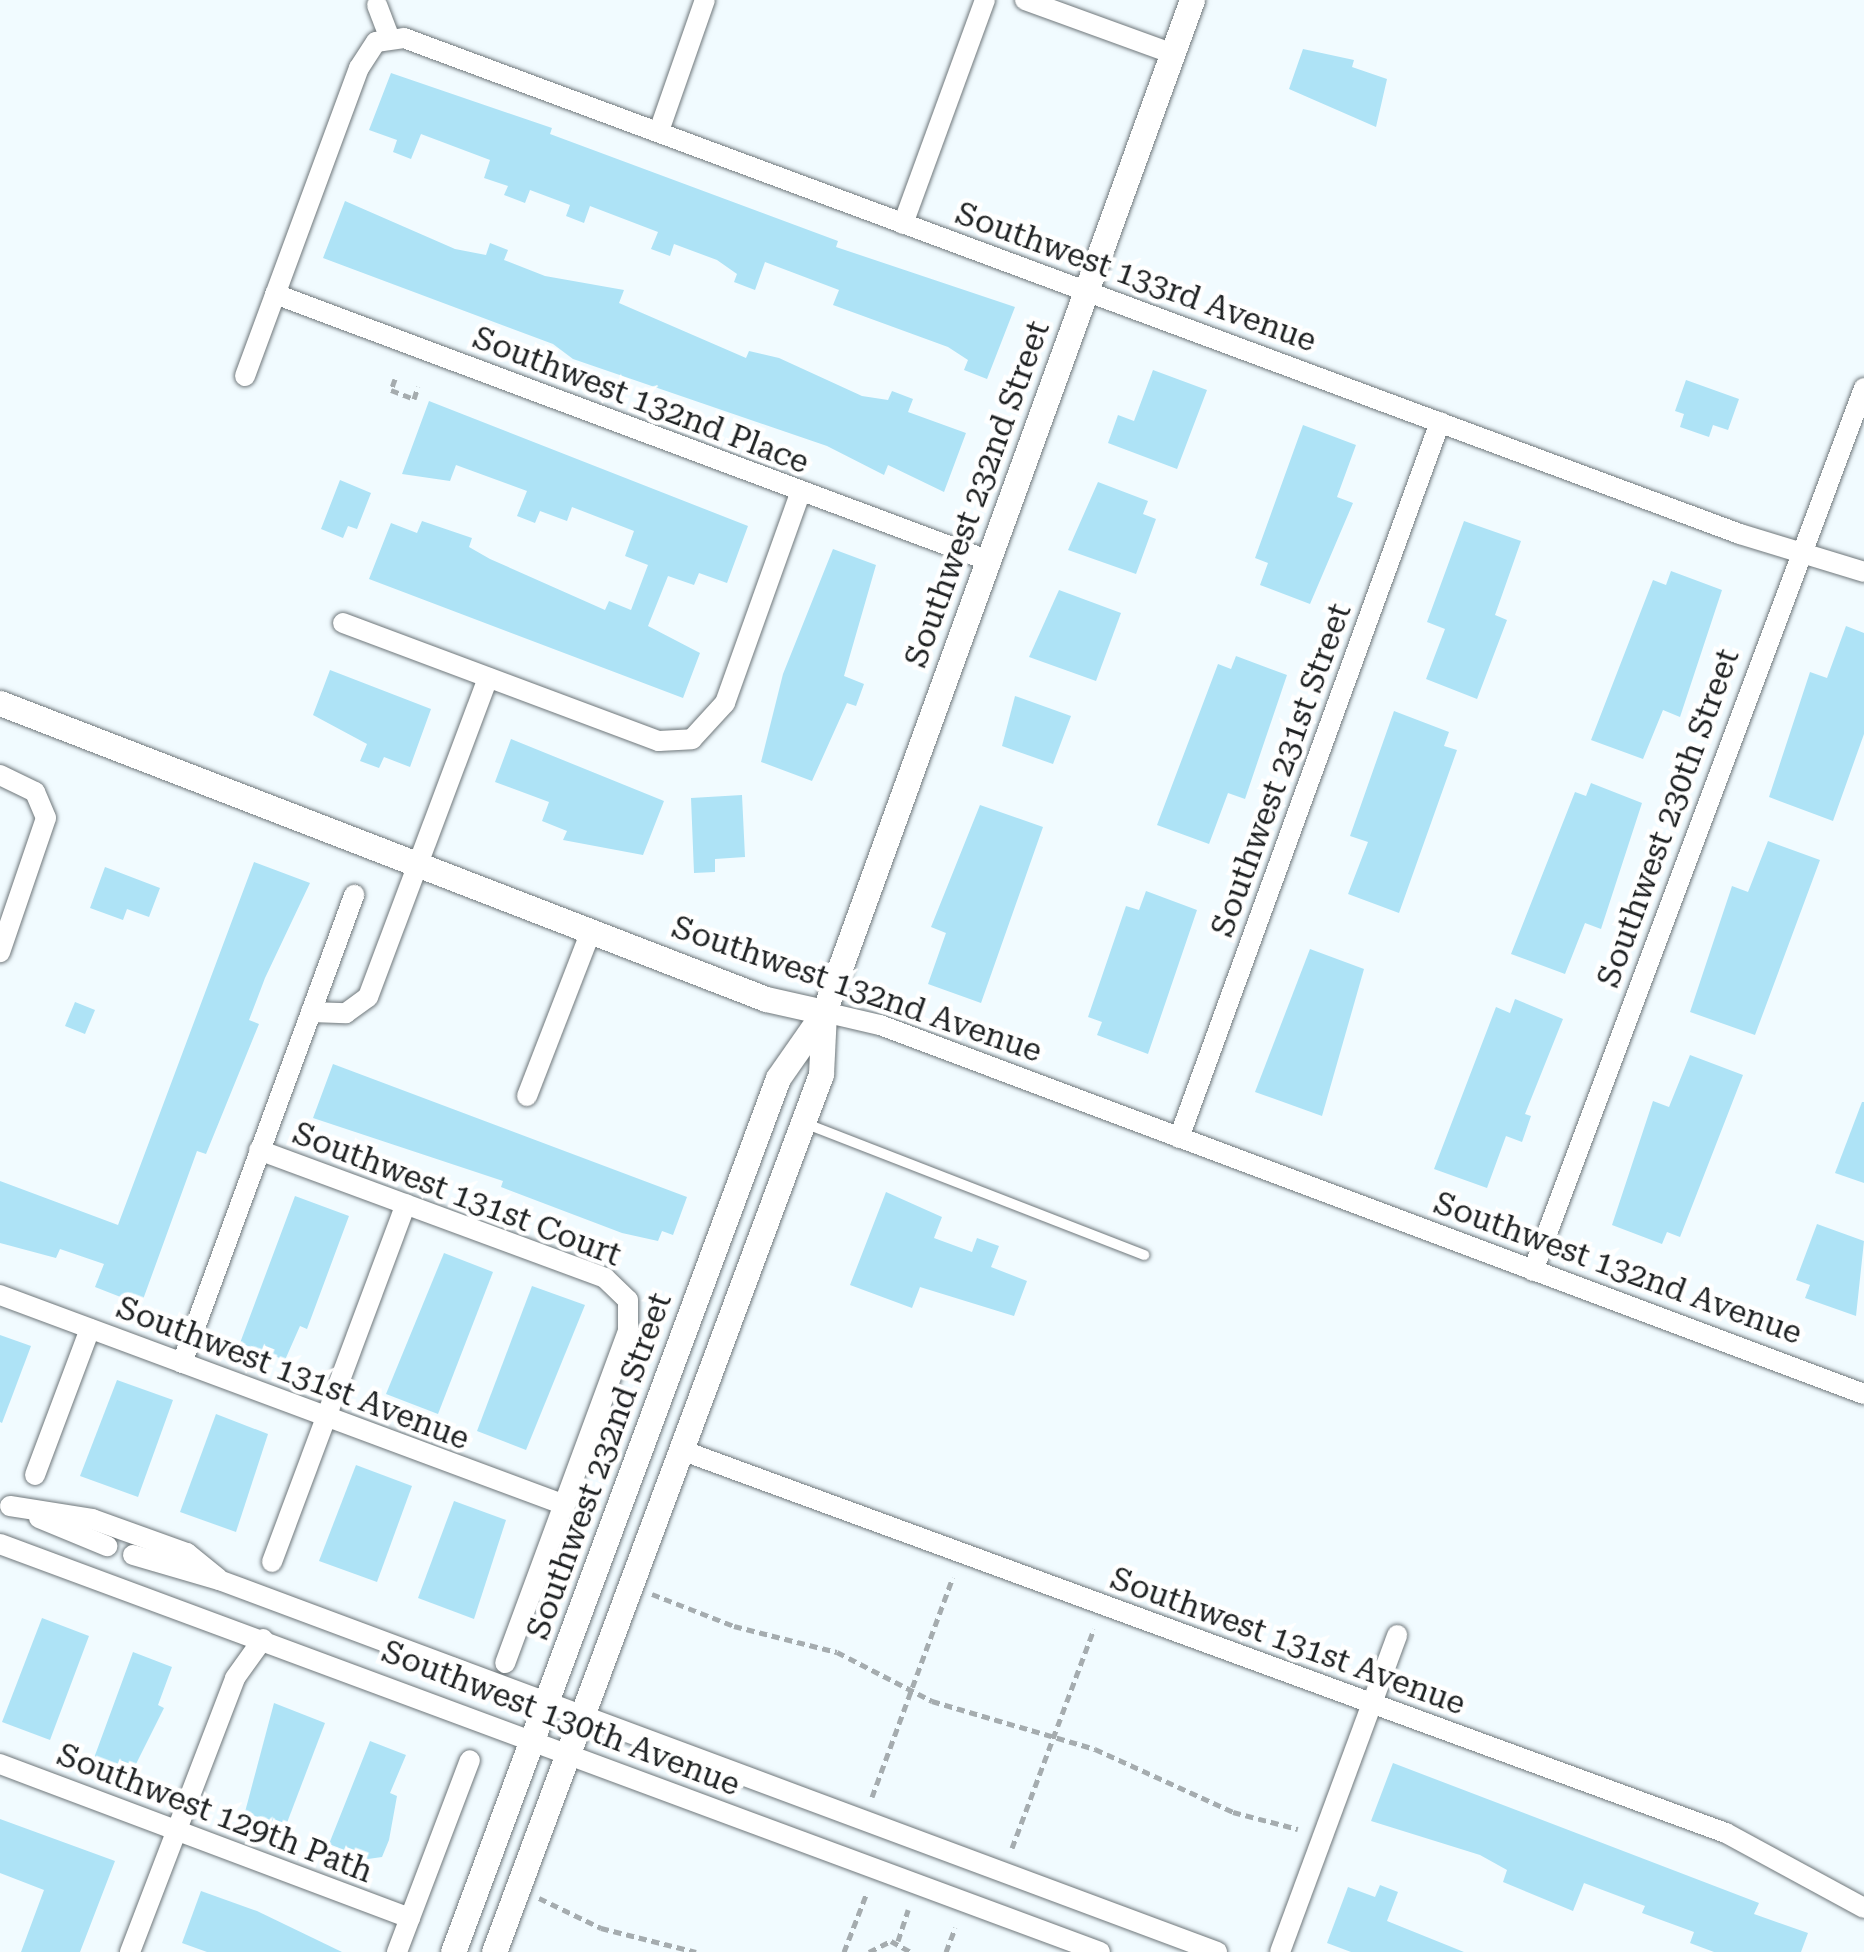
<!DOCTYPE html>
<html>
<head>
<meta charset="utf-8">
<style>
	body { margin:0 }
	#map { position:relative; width:1864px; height:1952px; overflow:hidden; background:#f1fbff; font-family:"Roboto Serif",serif }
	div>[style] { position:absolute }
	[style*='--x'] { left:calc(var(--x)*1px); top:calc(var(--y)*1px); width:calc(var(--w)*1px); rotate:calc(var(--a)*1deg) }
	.building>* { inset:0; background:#aee3f6 }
	.path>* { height:5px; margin-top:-2.5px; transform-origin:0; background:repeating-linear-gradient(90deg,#a5acaf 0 8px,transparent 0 13px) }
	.roads { filter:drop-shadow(0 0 2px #6f777b) drop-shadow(0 0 2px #6f777b) }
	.service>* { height:10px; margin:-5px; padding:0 5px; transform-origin:5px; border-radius:5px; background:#fff }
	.minor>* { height:20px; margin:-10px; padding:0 10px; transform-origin:10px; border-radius:10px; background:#fff }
	.tertiary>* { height:25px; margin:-12.5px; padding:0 12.5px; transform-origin:12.5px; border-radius:12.5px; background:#fff }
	span { translate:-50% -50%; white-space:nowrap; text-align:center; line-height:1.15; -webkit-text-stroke:9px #fff; paint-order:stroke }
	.street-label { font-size:32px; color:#1e2122 }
</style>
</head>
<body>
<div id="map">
	<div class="building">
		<i style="clip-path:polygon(1303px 49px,1354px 60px,1352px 67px,1387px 79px,1376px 127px,1289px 89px)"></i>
		<i style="clip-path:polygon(391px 73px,552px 128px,550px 134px,838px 241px,836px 247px,1015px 307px,987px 379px,964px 370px,968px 360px,948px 347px,833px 305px,839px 290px,765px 262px,755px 290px,734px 282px,737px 274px,717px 260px,674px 244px,670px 256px,651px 249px,658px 232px,590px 206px,584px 223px,566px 216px,570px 205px,530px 190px,525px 203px,504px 195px,508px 186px,484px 178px,490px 160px,421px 134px,411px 159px,393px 152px,397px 140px,369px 130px)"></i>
		<i style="clip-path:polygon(345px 201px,455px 249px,486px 255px,490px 243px,508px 250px,504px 260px,545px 276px,624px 290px,619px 303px,746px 358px,749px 351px,779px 358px,862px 396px,888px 400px,892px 391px,913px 399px,908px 412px,966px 433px,944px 492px,888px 465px,884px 475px,827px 446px,573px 359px,553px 344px,323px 258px)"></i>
		<i style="clip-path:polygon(1153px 370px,1207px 390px,1177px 469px,1108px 443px,1118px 415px,1134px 421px)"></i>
		<i style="clip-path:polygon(1686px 380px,1739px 399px,1728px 430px,1713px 425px,1709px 437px,1680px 427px,1684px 414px,1675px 411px)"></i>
		<i style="clip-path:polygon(429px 401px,748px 526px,727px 583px,699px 573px,694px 585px,668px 576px,648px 626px,700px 653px,683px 698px,369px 579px,391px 523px,417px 533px,422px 521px,472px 538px,469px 547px,490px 559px,605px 610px,609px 601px,631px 610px,648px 565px,625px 556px,634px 531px,572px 507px,567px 521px,540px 511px,535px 523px,517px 516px,527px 491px,456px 465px,450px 481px,402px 474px)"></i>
		<i style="clip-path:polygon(1303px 425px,1356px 445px,1337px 497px,1353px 503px,1310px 604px,1260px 585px,1268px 563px,1255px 558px)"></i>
		<i style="clip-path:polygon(340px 480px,371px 493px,357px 529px,348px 526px,343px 538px,321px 529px)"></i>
		<i style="clip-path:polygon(1098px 482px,1148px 501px,1143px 514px,1156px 519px,1136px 574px,1068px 550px)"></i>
		<i style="clip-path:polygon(1464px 521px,1521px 541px,1495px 615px,1507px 620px,1477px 699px,1426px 679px,1445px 629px,1427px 622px)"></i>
		<i style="clip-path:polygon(833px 549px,876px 565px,844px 676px,864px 684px,856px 706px,847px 703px,812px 781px,761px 762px,783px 674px)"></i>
		<i style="clip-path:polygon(1671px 571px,1722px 590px,1680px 717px,1663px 710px,1643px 759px,1591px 740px,1653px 580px,1666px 585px)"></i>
		<i style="clip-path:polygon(1059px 590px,1121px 613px,1096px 681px,1029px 657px)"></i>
		<i style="clip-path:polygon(1846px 626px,1864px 633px,1864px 734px,1833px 821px,1769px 797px,1810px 672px,1827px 678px)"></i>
		<i style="clip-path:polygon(1236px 656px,1287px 675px,1245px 799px,1228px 793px,1209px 844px,1157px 825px,1218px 664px,1231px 669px)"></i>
		<i style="clip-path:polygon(330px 670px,431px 709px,410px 767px,384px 757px,379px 768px,360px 761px,367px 744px,313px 715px)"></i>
		<i style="clip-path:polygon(1015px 696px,1071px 716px,1053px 764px,1002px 746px)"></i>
		<i style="clip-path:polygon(1394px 711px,1449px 732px,1444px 746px,1457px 750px,1399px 913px,1348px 894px,1368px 842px,1350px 836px)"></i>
		<i style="clip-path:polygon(511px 739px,664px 801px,643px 855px,563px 840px,567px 831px,542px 821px,549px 802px,495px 782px)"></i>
		<i style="clip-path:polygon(1591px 783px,1642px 803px,1601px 929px,1585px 923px,1565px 974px,1511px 954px,1575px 792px,1586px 796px)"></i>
		<i style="clip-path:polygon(742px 795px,745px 857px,715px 859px,715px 872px,694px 873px,691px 798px)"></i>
		<i style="clip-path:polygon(980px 805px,1043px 827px,981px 1003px,928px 984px,946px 933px,931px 927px)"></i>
		<i style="clip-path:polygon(1768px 841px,1820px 860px,1755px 1035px,1690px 1012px,1732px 886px,1748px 892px)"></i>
		<i style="clip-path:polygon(254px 862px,310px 883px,265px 978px,249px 1020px,259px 1024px,206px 1154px,197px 1151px,141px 1305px,95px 1287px,104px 1264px,60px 1249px,56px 1258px,0 1243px,0 1181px,118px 1225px)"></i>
		<i style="clip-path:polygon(105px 867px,160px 888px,149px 917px,127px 909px,123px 920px,90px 908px)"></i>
		<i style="clip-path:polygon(1146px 891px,1197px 910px,1148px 1054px,1097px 1035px,1102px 1022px,1088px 1017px,1126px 906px,1139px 910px)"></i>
		<i style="clip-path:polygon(1310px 949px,1364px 969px,1322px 1116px,1255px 1092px)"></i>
		<i style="clip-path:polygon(1515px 999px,1563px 1019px,1525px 1114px,1531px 1116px,1522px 1142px,1506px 1136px,1487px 1188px,1434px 1169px,1496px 1007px,1510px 1013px)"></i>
		<i style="clip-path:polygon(75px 1002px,95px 1010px,85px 1034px,65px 1026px)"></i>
		<i style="clip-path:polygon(1690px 1055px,1743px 1075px,1680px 1237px,1667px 1232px,1662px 1244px,1612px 1225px,1653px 1101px,1669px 1107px)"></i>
		<i style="clip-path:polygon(333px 1064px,687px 1197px,673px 1235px,662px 1231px,658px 1241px,622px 1233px,501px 1187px,503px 1181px,313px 1118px)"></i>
		<i style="clip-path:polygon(1862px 1102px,1864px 1102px,1864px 1183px,1835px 1173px)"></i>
		<i style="clip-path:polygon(886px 1192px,942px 1217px,934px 1238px,972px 1252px,977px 1238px,999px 1246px,991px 1267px,1027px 1281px,1014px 1316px,920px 1287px,912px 1308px,850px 1285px)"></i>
		<i style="clip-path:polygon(295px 1196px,349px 1216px,307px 1329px,300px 1326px,285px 1360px,240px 1343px)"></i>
		<i style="clip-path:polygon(1817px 1224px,1864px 1241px,1856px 1316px,1805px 1298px,1810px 1285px,1796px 1280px)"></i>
		<i style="clip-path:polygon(444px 1253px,493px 1272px,438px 1414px,386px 1394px)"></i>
		<i style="clip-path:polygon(532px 1286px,585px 1305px,526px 1450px,477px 1431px)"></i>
		<i style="clip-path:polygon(0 1335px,31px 1346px,2px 1423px,0 1422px)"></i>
		<i style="clip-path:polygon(117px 1380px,173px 1400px,138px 1497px,80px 1476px)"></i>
		<i style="clip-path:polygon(216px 1414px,268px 1434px,236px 1532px,180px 1512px)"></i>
		<i style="clip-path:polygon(356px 1465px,412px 1486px,377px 1582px,319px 1561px)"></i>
		<i style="clip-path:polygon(454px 1501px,506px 1520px,474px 1619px,418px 1598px)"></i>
		<i style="clip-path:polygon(42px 1618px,89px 1636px,50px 1740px,2px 1722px)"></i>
		<i style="clip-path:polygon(133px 1652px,172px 1667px,158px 1705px,164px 1708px,132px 1772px,94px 1758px)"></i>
		<i style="clip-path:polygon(274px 1703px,325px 1723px,285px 1828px,245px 1812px)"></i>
		<i style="clip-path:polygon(370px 1741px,406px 1755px,390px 1793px,397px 1796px,389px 1840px,382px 1857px,368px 1859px,329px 1844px)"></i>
		<i style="clip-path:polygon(1393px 1763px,1759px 1903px,1754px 1914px,1808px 1933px,1801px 1952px,1714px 1952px,1690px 1943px,1694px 1932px,1642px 1913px,1645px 1906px,1584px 1883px,1573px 1911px,1503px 1882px,1507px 1870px,1480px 1855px,1371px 1821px)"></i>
		<i style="clip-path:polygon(0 1819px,115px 1861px,80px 1952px,21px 1952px,44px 1890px,0 1873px)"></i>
		<i style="clip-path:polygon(1380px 1885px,1398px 1892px,1387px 1921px,1464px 1952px,1351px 1952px,1327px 1943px,1348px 1887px,1375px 1897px)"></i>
		<i style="clip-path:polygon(201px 1891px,257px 1911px,342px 1952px,207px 1952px,182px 1943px)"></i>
	</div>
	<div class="path">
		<i style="--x:395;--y:379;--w:12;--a:110"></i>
		<i style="--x:391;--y:390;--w:25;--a:21"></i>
		<i style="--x:414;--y:399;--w:13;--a:-72"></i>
		<i style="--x:652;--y:1594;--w:88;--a:21.3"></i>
		<i style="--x:734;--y:1626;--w:106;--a:14.2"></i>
		<i style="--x:837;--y:1652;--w:107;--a:27.3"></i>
		<i style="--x:932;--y:1701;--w:170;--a:16.4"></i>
		<i style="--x:1095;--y:1749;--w:152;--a:24.5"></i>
		<i style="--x:1233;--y:1812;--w:67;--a:14.7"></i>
		<i style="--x:872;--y:1797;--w:234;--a:-69.8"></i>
		<i style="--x:1012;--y:1848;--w:234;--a:-69.5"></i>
		<i style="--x:539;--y:1898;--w:69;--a:25.8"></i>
		<i style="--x:601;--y:1928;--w:98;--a:14.2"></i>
		<i style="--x:898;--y:1941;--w:33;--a:-72"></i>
		<i style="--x:844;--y:1952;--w:61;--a:-68.9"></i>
		<i style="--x:869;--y:1952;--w:25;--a:-27"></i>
		<i style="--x:891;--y:1941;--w:23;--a:29"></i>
		<i style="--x:946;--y:1952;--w:26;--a:-69"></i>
	</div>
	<div class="roads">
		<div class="service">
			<i style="--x:804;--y:1123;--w:365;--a:21.2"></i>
		</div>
		<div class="minor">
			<i style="--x:1025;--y:0;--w:158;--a:20"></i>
			<i style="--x:377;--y:5;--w:34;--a:69"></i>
			<i style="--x:659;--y:131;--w:139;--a:-70.7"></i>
			<i style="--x:903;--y:224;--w:239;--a:-69.9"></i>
			<i style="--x:275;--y:294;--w:760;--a:20.49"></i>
			<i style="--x:245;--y:376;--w:328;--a:-69.7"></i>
			<i style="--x:359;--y:68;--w:31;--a:-57"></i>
			<i style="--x:376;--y:42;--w:28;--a:-8"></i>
			<i style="--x:404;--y:38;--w:1425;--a:20.37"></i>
			<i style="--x:1740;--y:534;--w:130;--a:17"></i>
			<i style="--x:343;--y:623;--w:337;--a:20.5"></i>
			<i style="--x:659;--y:741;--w:33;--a:-3"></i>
			<i style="--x:692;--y:739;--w:49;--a:-47.5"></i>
			<i style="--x:725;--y:703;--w:223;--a:-70.3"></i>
			<i style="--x:0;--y:775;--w:39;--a:26"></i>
			<i style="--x:35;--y:792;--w:28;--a:67"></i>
			<i style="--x:46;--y:818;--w:142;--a:108.9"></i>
			<i style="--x:311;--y:1012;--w:35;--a:2"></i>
			<i style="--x:346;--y:1013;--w:27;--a:-36"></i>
			<i style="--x:368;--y:997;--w:341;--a:-69.4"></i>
			<i style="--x:824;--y:1012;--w:57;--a:13.1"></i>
			<i style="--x:880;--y:1025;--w:1051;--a:20.56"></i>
			<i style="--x:527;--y:1096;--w:177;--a:-68.8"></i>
			<i style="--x:1179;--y:1138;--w:762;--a:-69.97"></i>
			<i style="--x:259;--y:1150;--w:369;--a:20.3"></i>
			<i style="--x:605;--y:1278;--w:32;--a:44"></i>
			<i style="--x:628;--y:1300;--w:31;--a:90"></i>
			<i style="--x:628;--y:1331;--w:354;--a:110.3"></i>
			<i style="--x:1533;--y:1271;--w:943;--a:-69.45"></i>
			<i style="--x:0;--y:1295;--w:603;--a:20.39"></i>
			<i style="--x:182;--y:1363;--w:499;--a:-69.8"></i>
			<i style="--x:681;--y:1450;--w:1113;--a:20.13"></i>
			<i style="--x:1726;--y:1833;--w:157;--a:28.5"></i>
			<i style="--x:35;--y:1475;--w:156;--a:-69.4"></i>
			<i style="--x:10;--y:1506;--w:83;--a:9"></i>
			<i style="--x:92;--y:1519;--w:101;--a:19.7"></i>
			<i style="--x:187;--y:1553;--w:40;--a:39"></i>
			<i style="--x:39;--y:1518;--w:74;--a:22.4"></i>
			<i style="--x:0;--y:1544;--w:1173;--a:20.35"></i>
			<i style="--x:133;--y:1555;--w:90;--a:16.2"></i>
			<i style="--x:219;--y:1580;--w:1065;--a:20.44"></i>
			<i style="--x:272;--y:1562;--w:382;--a:-69.5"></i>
			<i style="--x:0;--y:1764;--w:438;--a:20.6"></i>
			<i style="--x:130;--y:1952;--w:293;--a:-69"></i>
			<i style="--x:235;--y:1678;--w:48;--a:-54.3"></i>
			<i style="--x:397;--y:1952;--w:205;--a:-69.2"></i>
			<i style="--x:1280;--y:1952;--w:338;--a:-69.7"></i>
		</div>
		<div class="tertiary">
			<i style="--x:0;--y:703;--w:821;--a:21.13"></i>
			<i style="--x:766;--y:999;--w:59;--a:12.6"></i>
			<i style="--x:453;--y:1952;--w:932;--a:-69.6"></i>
			<i style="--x:778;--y:1078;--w:80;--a:-55.1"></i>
			<i style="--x:824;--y:1012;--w:1077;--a:-70.02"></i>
			<i style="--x:494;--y:1952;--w:937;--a:-69.57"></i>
			<i style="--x:821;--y:1074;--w:62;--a:-87.2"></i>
		</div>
	</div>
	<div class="street-label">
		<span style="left:1136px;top:277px;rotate:20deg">Southwest 133rd Avenue</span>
		<span style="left:641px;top:400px;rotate:21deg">Southwest 132nd Place</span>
		<span style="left:977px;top:494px;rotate:-70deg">Southwest 232nd Street</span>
		<span style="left:1281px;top:770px;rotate:-70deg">Southwest 231st Street</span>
		<span style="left:1668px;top:818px;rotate:-70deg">Southwest 230th Street</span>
		<span style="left:857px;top:989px;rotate:19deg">Southwest 132nd Avenue</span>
		<span style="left:457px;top:1194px;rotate:21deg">Southwest 131st Court</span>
		<span style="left:1618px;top:1268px;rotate:20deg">Southwest 132nd Avenue</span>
		<span style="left:293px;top:1373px;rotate:21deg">Southwest 131st Avenue</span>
		<span style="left:599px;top:1466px;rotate:-70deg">Southwest 232nd Street</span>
		<span style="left:1288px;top:1641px;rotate:20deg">Southwest 131st Avenue</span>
		<span style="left:561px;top:1718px;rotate:21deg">Southwest 130th Avenue</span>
		<span style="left:215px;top:1813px;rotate:21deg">Southwest 129th Path</span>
	</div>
</div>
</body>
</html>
